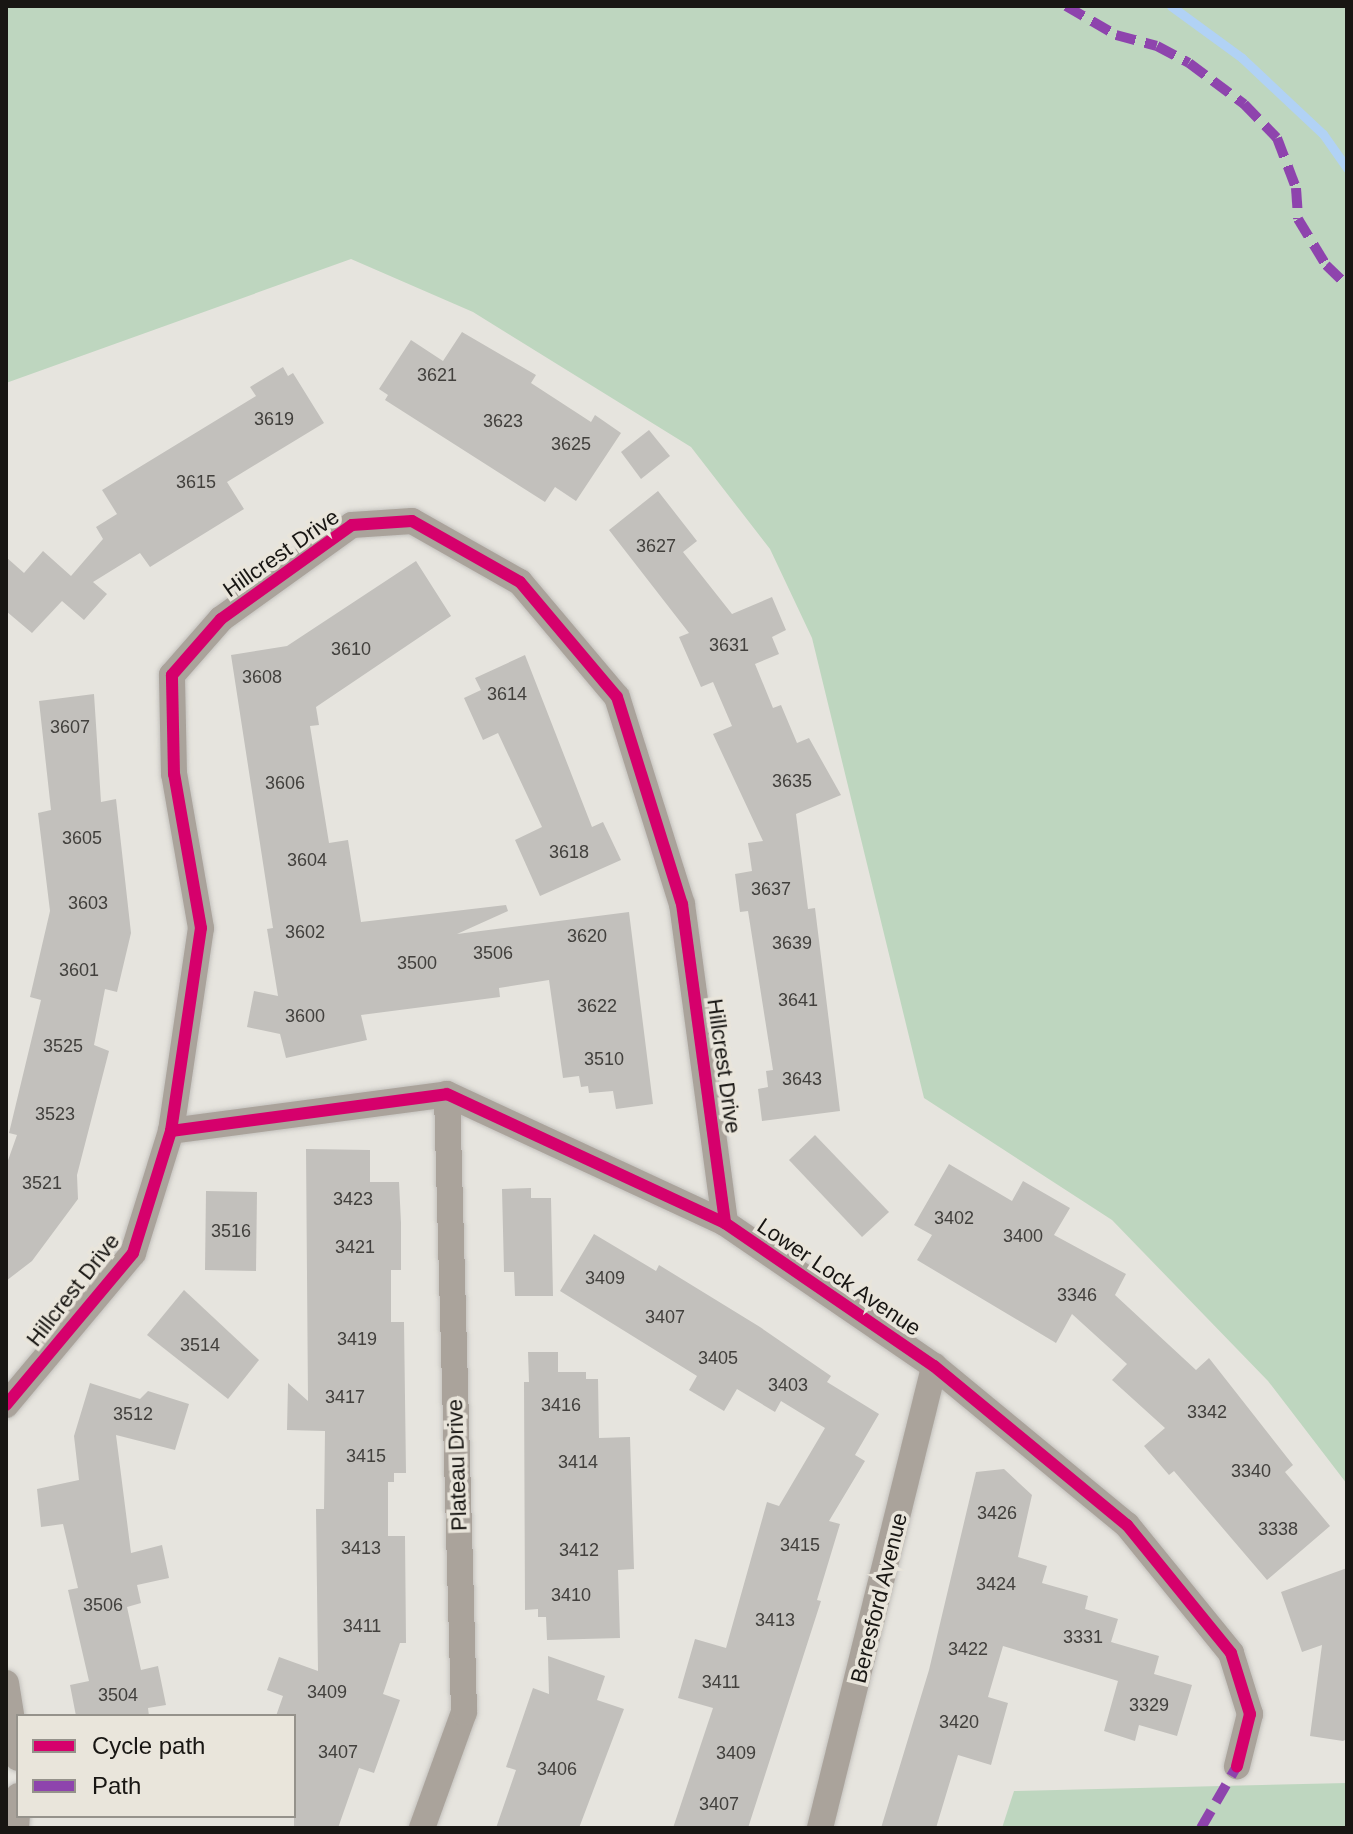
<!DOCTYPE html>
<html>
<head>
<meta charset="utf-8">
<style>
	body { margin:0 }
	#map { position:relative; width:1353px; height:1834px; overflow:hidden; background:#e6e4de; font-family:Helvetica,sans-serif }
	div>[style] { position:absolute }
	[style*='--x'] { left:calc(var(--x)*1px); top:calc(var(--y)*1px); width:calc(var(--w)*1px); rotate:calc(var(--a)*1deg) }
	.green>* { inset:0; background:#bed6bf }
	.stream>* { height:9px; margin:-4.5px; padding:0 4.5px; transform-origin:4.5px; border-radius:4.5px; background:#b1d2f5 }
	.building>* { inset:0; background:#c2c0bc }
	.roads { filter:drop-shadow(0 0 2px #c4c2be) drop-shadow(0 0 2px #c4c2be) }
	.street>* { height:26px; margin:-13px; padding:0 13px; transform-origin:13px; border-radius:13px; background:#aaa39b }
	.quiet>* { height:10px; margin-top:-5px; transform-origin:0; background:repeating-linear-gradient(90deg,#8e44ad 0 20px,transparent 0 30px) }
	.cycleway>* { height:12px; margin:-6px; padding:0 6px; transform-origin:6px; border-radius:6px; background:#d6006c }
	span { translate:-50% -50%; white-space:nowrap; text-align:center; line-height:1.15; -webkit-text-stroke:7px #e9e5db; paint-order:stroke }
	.number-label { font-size:18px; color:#42403d }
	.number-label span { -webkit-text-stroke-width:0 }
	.street-label { font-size:22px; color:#181613 }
	.frame { position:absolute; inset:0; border:8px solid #181613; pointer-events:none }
	.legend { position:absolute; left:16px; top:1714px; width:280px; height:104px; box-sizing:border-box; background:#e9e5db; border:2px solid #95928b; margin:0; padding:10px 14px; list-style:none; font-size:24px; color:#181613 }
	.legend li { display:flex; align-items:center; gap:16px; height:40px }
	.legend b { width:40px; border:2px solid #95928b }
</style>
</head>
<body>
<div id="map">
	<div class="green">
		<i style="clip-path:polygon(6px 6px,1347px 6px,1347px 1484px,1268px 1381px,1112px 1220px,924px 1098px,812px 638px,770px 549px,691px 447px,473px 312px,351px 259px,6px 383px)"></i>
		<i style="clip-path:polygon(1347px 1783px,1347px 1828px,1002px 1828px,1014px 1791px)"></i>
	</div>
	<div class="stream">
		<i style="--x:1171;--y:6;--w:88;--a:36.2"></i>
		<i style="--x:1242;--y:58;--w:111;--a:43.2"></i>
		<i style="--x:1323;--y:134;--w:42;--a:54.8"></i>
	</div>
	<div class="building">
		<i style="clip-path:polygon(462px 332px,536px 375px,531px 383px,591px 422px,595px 415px,621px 433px,576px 501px,555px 487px,545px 502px,385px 400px,388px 395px,379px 389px,411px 340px,443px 361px)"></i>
		<i style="clip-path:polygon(283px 367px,288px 376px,293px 373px,324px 423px,227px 482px,244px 509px,150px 567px,140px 553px,93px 582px,107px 594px,84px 620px,62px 601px,32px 633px,6px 611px,6px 557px,24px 573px,43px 551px,71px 576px,103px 539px,96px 527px,117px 514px,102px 490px,256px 396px,250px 387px)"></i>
		<i style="clip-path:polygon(649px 430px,670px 456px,641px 479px,621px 452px)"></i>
		<i style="clip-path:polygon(658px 491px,697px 541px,683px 552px,732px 614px,772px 597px,786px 630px,772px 637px,779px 654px,755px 664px,773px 708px,781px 705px,797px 743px,809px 738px,841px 795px,796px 814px,808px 909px,815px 908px,840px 1111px,762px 1121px,758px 1089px,768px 1087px,766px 1071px,773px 1070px,748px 911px,740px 912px,735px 874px,752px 871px,748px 843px,763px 841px,713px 734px,732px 726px,713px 682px,701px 687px,679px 637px,689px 633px,609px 530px)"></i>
		<i style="clip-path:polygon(416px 561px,451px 616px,316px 707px,319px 725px,310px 726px,329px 843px,348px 840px,361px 922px,506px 905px,508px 911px,457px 934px,629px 912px,653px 1104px,616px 1109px,613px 1091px,589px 1093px,588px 1086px,581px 1087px,579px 1076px,563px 1078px,549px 980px,499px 988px,500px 997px,361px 1015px,367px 1040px,286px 1058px,280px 1034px,247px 1027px,254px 991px,278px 996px,267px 929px,273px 928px,231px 655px,287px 646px)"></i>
		<i style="clip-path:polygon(525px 655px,592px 827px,603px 822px,621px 860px,540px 896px,515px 840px,542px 827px,498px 733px,483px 740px,464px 698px,481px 690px,475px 678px)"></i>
		<i style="clip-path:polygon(94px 694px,101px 802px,116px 799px,131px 933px,117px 992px,105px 989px,94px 1045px,109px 1051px,77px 1175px,78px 1199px,32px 1261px,6px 1281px,6px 1166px,17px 1135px,9px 1133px,41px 1000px,30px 997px,50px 911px,38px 813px,51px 810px,39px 701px)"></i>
		<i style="clip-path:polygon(815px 1135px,889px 1212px,862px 1237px,789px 1160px)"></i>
		<i style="clip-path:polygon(306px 1149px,370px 1150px,370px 1182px,399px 1182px,401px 1223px,401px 1270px,391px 1270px,391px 1322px,404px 1322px,406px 1473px,394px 1473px,394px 1482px,388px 1482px,388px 1536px,405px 1536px,406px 1643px,400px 1643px,383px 1694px,400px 1700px,374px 1773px,359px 1768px,338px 1828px,294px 1828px,294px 1716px,276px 1716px,283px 1696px,267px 1690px,279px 1657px,318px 1671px,316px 1509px,324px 1509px,325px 1431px,287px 1430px,288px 1383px,308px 1401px)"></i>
		<i style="clip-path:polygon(949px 1164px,1012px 1201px,1023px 1181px,1070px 1208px,1054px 1235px,1126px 1274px,1115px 1295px,1196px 1370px,1209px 1358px,1293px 1465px,1285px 1472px,1330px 1526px,1267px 1580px,1174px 1471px,1169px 1475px,1144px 1446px,1165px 1428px,1112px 1380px,1127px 1364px,1072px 1314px,1056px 1343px,917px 1260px,932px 1235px,914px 1225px)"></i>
		<i style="clip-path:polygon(531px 1188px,531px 1198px,551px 1198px,553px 1296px,515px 1296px,514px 1272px,504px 1272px,502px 1189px)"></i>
		<i style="clip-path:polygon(206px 1191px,257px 1192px,256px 1271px,205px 1270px)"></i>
		<i style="clip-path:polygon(594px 1234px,656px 1271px,659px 1265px,760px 1327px,831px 1376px,827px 1382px,879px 1414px,855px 1455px,865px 1461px,829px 1521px,840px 1524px,817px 1600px,821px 1601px,748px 1828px,673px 1828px,713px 1708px,678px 1698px,695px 1639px,726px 1648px,767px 1502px,779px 1506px,825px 1428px,781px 1401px,775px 1412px,737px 1389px,724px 1411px,689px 1390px,697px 1376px,560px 1291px)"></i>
		<i style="clip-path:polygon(184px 1290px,259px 1360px,228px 1399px,147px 1335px)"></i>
		<i style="clip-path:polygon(528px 1352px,558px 1352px,558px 1372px,586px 1372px,586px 1379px,598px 1379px,599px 1438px,630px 1437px,634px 1569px,618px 1570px,620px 1638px,547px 1640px,546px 1617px,538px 1617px,538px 1609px,525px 1610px,524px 1382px,529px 1382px)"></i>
		<i style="clip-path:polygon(90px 1383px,140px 1399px,148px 1391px,189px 1404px,175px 1450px,116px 1435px,131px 1553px,162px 1545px,169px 1578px,137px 1585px,141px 1603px,127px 1607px,141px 1670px,158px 1666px,166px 1705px,148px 1708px,149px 1716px,76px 1716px,70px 1685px,89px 1681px,68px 1590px,78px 1588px,63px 1524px,41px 1527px,37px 1489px,79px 1480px,74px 1436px)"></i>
		<i style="clip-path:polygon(1004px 1469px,1032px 1495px,1018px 1557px,1047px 1566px,1042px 1583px,1088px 1596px,1085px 1609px,1118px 1619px,1111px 1642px,1159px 1656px,1154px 1674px,1192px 1685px,1177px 1736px,1139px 1725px,1135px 1741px,1104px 1731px,1118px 1681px,1003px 1646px,988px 1697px,1008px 1703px,991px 1765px,958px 1755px,936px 1828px,881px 1828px,929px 1670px,976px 1472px)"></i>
		<i style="clip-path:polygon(1347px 1568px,1347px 1739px,1343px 1741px,1310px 1736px,1322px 1645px,1302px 1652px,1281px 1592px)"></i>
		<i style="clip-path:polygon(548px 1656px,605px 1676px,597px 1700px,624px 1709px,579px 1828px,496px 1828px,516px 1770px,506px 1767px,533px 1688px,549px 1694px)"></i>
	</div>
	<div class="roads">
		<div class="street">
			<i style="--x:171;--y:1131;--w:278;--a:-7.6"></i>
			<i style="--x:447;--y:1094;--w:306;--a:24.9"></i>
			<i style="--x:725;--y:1223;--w:253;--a:34.4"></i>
			<i style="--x:934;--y:1366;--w:250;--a:39.5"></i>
			<i style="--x:1127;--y:1525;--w:165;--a:50.9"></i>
			<i style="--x:1231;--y:1653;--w:64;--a:72.7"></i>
			<i style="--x:1250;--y:1714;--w:54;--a:104"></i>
			<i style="--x:6;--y:1405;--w:198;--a:-50.1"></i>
			<i style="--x:133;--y:1253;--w:128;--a:-72.7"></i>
			<i style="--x:171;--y:1131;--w:205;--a:-81.6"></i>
			<i style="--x:201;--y:928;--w:156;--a:-99.9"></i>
			<i style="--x:174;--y:774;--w:99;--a:-91.2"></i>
			<i style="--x:172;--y:675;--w:74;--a:-48.8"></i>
			<i style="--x:221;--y:619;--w:161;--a:-35.7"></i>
			<i style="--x:352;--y:525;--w:60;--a:-3.8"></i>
			<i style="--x:412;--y:521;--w:124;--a:29.5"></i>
			<i style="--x:520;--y:582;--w:150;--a:49.9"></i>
			<i style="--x:617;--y:697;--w:217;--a:72.6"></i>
			<i style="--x:682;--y:904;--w:322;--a:82.3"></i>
			<i style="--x:6;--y:1683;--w:76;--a:80.9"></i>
			<i style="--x:16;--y:1828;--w:32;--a:-86"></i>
			<i style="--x:422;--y:1828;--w:123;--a:-70.1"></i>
			<i style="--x:464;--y:1712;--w:618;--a:-91.58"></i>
			<i style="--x:820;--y:1828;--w:476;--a:-76.1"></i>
		</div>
	</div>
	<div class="quiet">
		<i style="--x:1066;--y:6;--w:58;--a:30.1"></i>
		<i style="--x:1116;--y:35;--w:42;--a:15"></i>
		<i style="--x:1157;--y:46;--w:36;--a:28"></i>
		<i style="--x:1189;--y:63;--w:69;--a:36.7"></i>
		<i style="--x:1244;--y:104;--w:47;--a:45.9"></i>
		<i style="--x:1277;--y:138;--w:53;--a:69.2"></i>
		<i style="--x:1296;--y:188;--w:31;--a:86"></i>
		<i style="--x:1298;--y:219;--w:54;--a:58.7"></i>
		<i style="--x:1326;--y:265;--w:29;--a:44"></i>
		<i style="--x:1201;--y:1828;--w:72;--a:-59.9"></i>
	</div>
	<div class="cycleway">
		<i style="--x:171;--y:1131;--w:278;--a:-7.6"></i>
		<i style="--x:447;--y:1094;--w:306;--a:24.9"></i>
		<i style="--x:725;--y:1223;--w:253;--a:34.4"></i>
		<i style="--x:934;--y:1366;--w:250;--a:39.5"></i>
		<i style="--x:1127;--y:1525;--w:165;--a:50.9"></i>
		<i style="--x:1231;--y:1653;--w:64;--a:72.7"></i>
		<i style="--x:1250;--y:1714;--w:54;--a:104"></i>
		<i style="--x:6;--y:1405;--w:198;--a:-50.1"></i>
		<i style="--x:133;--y:1253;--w:128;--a:-72.7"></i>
		<i style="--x:171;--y:1131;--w:205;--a:-81.6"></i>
		<i style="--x:201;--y:928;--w:156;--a:-99.9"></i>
		<i style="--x:174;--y:774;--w:99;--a:-91.2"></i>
		<i style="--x:172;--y:675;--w:74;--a:-48.8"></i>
		<i style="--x:221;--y:619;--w:161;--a:-35.7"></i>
		<i style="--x:352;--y:525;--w:60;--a:-3.8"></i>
		<i style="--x:412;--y:521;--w:124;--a:29.5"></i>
		<i style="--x:520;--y:582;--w:150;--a:49.9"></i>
		<i style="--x:617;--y:697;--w:217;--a:72.6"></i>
		<i style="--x:682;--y:904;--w:322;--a:82.3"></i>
	</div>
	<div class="number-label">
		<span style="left:437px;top:375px">3621</span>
		<span style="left:274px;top:419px">3619</span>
		<span style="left:503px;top:421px">3623</span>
		<span style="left:571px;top:444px">3625</span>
		<span style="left:196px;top:482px">3615</span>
		<span style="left:656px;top:546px">3627</span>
		<span style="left:729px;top:645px">3631</span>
		<span style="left:351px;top:649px">3610</span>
		<span style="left:262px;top:677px">3608</span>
		<span style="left:507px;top:694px">3614</span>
		<span style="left:70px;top:727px">3607</span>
		<span style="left:792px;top:781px">3635</span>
		<span style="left:285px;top:783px">3606</span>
		<span style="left:82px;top:838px">3605</span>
		<span style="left:569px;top:852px">3618</span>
		<span style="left:307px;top:860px">3604</span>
		<span style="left:771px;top:889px">3637</span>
		<span style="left:88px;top:903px">3603</span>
		<span style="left:305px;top:932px">3602</span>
		<span style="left:587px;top:936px">3620</span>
		<span style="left:792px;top:943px">3639</span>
		<span style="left:493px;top:953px">3506</span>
		<span style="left:417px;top:963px">3500</span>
		<span style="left:79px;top:970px">3601</span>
		<span style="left:798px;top:1000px">3641</span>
		<span style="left:597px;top:1006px">3622</span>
		<span style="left:305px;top:1016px">3600</span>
		<span style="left:63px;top:1046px">3525</span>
		<span style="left:604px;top:1059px">3510</span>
		<span style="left:802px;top:1079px">3643</span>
		<span style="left:55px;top:1114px">3523</span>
		<span style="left:42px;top:1183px">3521</span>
		<span style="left:353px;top:1199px">3423</span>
		<span style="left:954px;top:1218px">3402</span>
		<span style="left:231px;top:1231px">3516</span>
		<span style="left:1023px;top:1236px">3400</span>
		<span style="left:355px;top:1247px">3421</span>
		<span style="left:605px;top:1278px">3409</span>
		<span style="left:1077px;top:1295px">3346</span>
		<span style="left:665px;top:1317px">3407</span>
		<span style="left:357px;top:1339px">3419</span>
		<span style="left:200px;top:1345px">3514</span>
		<span style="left:718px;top:1358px">3405</span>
		<span style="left:788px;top:1385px">3403</span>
		<span style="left:345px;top:1397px">3417</span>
		<span style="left:561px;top:1405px">3416</span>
		<span style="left:1207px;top:1412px">3342</span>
		<span style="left:133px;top:1414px">3512</span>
		<span style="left:366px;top:1456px">3415</span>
		<span style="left:578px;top:1462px">3414</span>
		<span style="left:1251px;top:1471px">3340</span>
		<span style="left:997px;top:1513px">3426</span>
		<span style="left:1278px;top:1529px">3338</span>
		<span style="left:800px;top:1545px">3415</span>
		<span style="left:361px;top:1548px">3413</span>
		<span style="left:579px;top:1550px">3412</span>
		<span style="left:996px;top:1584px">3424</span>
		<span style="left:571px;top:1595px">3410</span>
		<span style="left:103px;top:1605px">3506</span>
		<span style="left:775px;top:1620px">3413</span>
		<span style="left:362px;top:1626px">3411</span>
		<span style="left:1083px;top:1637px">3331</span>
		<span style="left:968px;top:1649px">3422</span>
		<span style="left:721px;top:1682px">3411</span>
		<span style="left:327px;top:1692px">3409</span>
		<span style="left:118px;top:1695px">3504</span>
		<span style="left:1149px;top:1705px">3329</span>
		<span style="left:959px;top:1722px">3420</span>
		<span style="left:338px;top:1752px">3407</span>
		<span style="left:736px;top:1753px">3409</span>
		<span style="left:557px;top:1769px">3406</span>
		<span style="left:719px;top:1804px">3407</span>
	</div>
	<div class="street-label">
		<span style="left:281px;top:553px;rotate:-35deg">Hillcrest Drive</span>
		<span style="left:724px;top:1066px;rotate:82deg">Hillcrest Drive</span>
		<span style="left:839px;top:1277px;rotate:34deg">Lower Lock Avenue</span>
		<span style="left:73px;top:1290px;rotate:-52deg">Hillcrest Drive</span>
		<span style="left:457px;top:1465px;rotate:-92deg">Plateau Drive</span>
		<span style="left:879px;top:1598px;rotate:-76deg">Beresford Avenue</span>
	</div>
	<div class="frame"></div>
	<ul class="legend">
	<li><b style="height:10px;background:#d6006c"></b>Cycle path</li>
	<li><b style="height:10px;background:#8e44ad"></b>Path</li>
	</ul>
</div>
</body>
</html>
